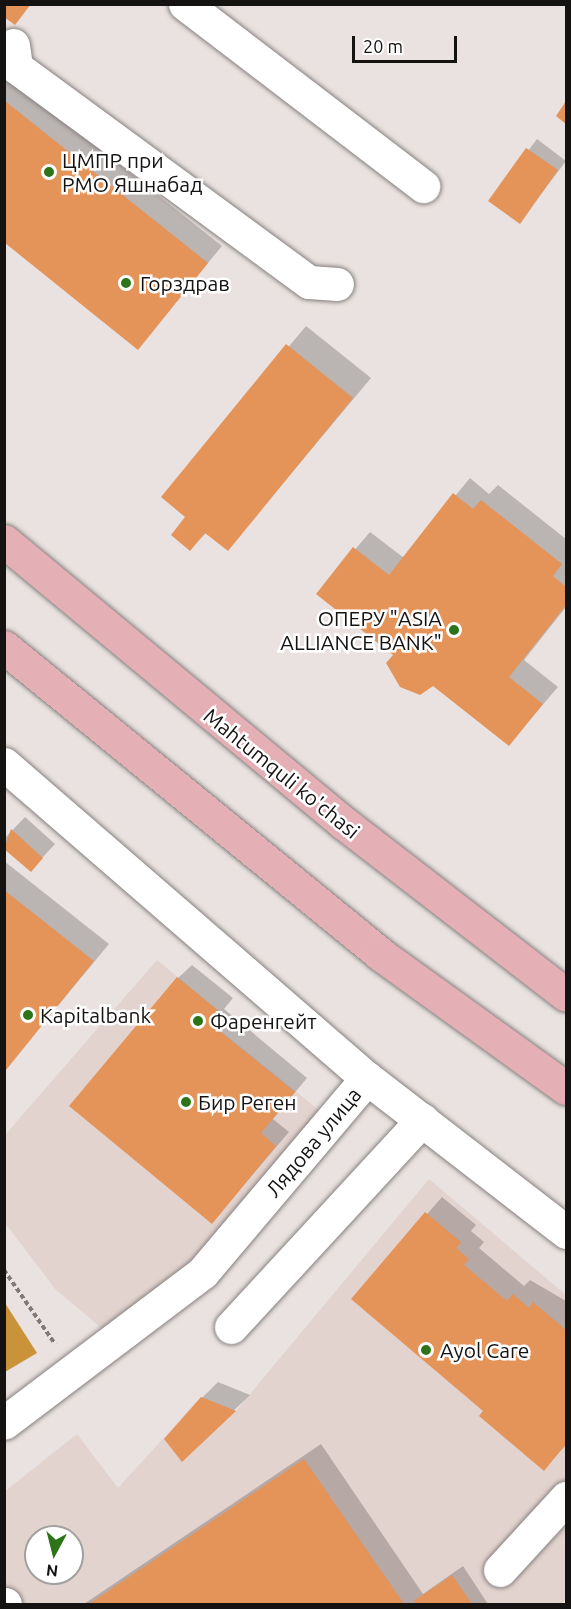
<!DOCTYPE html>
<html>
<head>
<meta charset="utf-8">
<style>
	body { margin:0 }
	#map { position:relative; width:571px; height:1609px; overflow:hidden; background:#e9e2e0; font-family:Ubuntu,sans-serif }
	div>[style] { position:absolute }
	[style*='--x'] { left:calc(var(--x)*1px); top:calc(var(--y)*1px); width:calc(var(--w)*1px); rotate:calc(var(--a)*1deg) }
	.built>* { inset:0; background:#e3d3cf }
	.forest>* { inset:0; background:#ca9339 }
	.shadow>* { inset:0; background:#0003 }
	.building>* { inset:0; background:#e49359 }
	.path>* { height:4px; margin-top:-2px; transform-origin:0; background:repeating-linear-gradient(90deg,#7f7a79 0 4.5px,transparent 0 7.5px) }
	.roads { filter:drop-shadow(0 0 2px #86807f) drop-shadow(0 0 2px #86807f) }
	.minor>* { height:33px; margin:-16.5px; padding:0 16.5px; transform-origin:16.5px; border-radius:16.5px; background:#fff }
	.major>* { height:33px; margin:-16.5px; padding:0 16.5px; transform-origin:16.5px; border-radius:16.5px; background:#e4b0b6 }
	.dots>* { width:16px; height:16px; translate:-50% -50%; box-sizing:border-box; border:3px solid #fff; border-radius:50% }
	span { translate:-50% -50%; white-space:nowrap; text-align:center; line-height:1.15; -webkit-text-stroke:5px #fff; paint-order:stroke }
	.poi-label { font-size:21px; color:#151312 }
	.left { translate:0 -50%; text-align:left }
	.right { translate:-100% -50%; text-align:right }
	.street-label { font-size:21px; color:#151312 }
	.frame { position:absolute; inset:0; border:6px solid #151312; pointer-events:none }
	.north { position:absolute; left:24px; top:1525px; width:60px; height:60px; box-sizing:border-box; background:#fff; border:2px solid #a1a1a0; border-radius:50%; rotate:187deg; font-size:16px; font-weight:700; line-height:24px; text-align:center; color:#151312 }
	.north::after { content:''; display:block; margin:auto; width:21px; height:27px; background:#2c7417; clip-path:polygon(50% 0,100% 100%,50% 72%,0 100%) }
	.scale { position:absolute; left:352px; top:36px; width:105px; height:27px; box-sizing:border-box; border:3px solid #151312; border-top:0; padding-left:8px; font-size:18px; line-height:21px; white-space:nowrap; color:#151312; -webkit-text-stroke:4px #fff; paint-order:stroke }
</style>
</head>
<body>
<div id="map">
	<div class="built">
		<i style="clip-path:polygon(157px 960px,220px 1012px,212px 1024px,324px 1114px,211px 1250px,110px 1335px,56px 1290px,5px 1223px,5px 1135px)"></i>
		<i style="clip-path:polygon(evenodd,429px 1179px,566px 1295px,566px 1600px,560px 1604px,5px 1604px,4px 1492px,77px 1434px,118px 1488px,201px 1397px,236px 1411px,429px 1179px,36px 1537px,72px 1537px,72px 1573px,36px 1573px,36px 1537px)"></i>
	</div>
	<div class="forest">
		<i style="clip-path:polygon(5px 1303px,37px 1353px,5px 1372px,4px 1372px)"></i>
	</div>
	<div class="shadow">
		<i style="clip-path:polygon(4px 73px,222px 246px,138px 348px,4px 241px)"></i>
		<i style="clip-path:polygon(537px 139px,566px 161px,520px 222px,490px 201px)"></i>
		<i style="clip-path:polygon(306px 326px,371px 378px,228px 549px,207px 532px,190px 549px,187px 517px,163px 497px)"></i>
		<i style="clip-path:polygon(470px 478px,489px 494px,498px 485px,566px 539px,566px 607px,524px 660px,558px 687px,509px 744px,318px 593px,370px 532px,404px 558px)"></i>
		<i style="clip-path:polygon(25px 817px,55px 844px,31px 870px,4px 847px,4px 839px)"></i>
		<i style="clip-path:polygon(4px 861px,109px 944px,6px 1068px,4px 1067px)"></i>
		<i style="clip-path:polygon(192px 965px,233px 998px,224px 1009px,307px 1078px,273px 1119px,289px 1132px,212px 1222px,178px 978px)"></i>
		<i style="clip-path:polygon(442px 1197px,476px 1225px,471px 1231px,484px 1242px,479px 1248px,524px 1286px,530px 1280px,566px 1301px,566px 1445px,544px 1469px,485px 1411px,353px 1299px)"></i>
		<i style="clip-path:polygon(218px 1382px,250px 1395px,182px 1460px,202px 1398px)"></i>
		<i style="clip-path:polygon(321px 1444px,423px 1594px,463px 1566px,488px 1604px,84px 1604px)"></i>
	</div>
	<div class="building">
		<i style="clip-path:polygon(4px 4px,31px 4px,15px 25px,4px 17px)"></i>
		<i style="clip-path:polygon(5px 101px,208px 263px,138px 350px,5px 243px)"></i>
		<i style="clip-path:polygon(566px 101px,566px 124px,556px 116px)"></i>
		<i style="clip-path:polygon(526px 148px,558px 170px,520px 224px,488px 201px)"></i>
		<i style="clip-path:polygon(286px 344px,353px 398px,228px 551px,205px 533px,190px 551px,171px 535px,185px 517px,161px 497px)"></i>
		<i style="clip-path:polygon(453px 493px,473px 509px,481px 500px,562px 564px,553px 576px,566px 587px,566px 605px,509px 677px,543px 704px,509px 746px,433px 686px,420px 695px,400px 687px,386px 663px,393px 655px,316px 594px,353px 547px,389px 575px)"></i>
		<i style="clip-path:polygon(11px 829px,43px 858px,31px 872px,4px 849px)"></i>
		<i style="clip-path:polygon(4px 890px,94px 961px,6px 1070px,4px 1069px)"></i>
		<i style="clip-path:polygon(177px 977px,220px 1012px,211px 1024px,295px 1092px,261px 1133px,276px 1146px,212px 1224px,69px 1106px)"></i>
		<i style="clip-path:polygon(425px 1212px,461px 1242px,456px 1248px,469px 1259px,464px 1265px,507px 1301px,513px 1294px,529px 1308px,533px 1302px,566px 1330px,566px 1444px,544px 1471px,479px 1416px,483px 1411px,351px 1299px)"></i>
		<i style="clip-path:polygon(201px 1397px,236px 1411px,182px 1462px,164px 1439px)"></i>
		<i style="clip-path:polygon(304px 1459px,404px 1604px,89px 1604px)"></i>
		<i style="clip-path:polygon(452px 1575px,472px 1604px,416px 1604px,414px 1601px)"></i>
	</div>
	<div class="path">
		<i style="--x:4;--y:1270;--w:90;--a:55.4"></i>
	</div>
	<div class="roads">
		<div class="minor">
			<i style="--x:185;--y:4;--w:300;--a:37.4"></i>
			<i style="--x:13;--y:45;--w:22;--a:82"></i>
			<i style="--x:16;--y:67;--w:363;--a:36.3"></i>
			<i style="--x:309;--y:282;--w:28;--a:4"></i>
			<i style="--x:4;--y:764;--w:480;--a:40.9"></i>
			<i style="--x:367;--y:1078;--w:255;--a:130.2"></i>
			<i style="--x:202;--y:1273;--w:248;--a:142.9"></i>
			<i style="--x:367;--y:1078;--w:252;--a:37.7"></i>
			<i style="--x:231;--y:1327;--w:282;--a:-47.3"></i>
			<i style="--x:500;--y:1570;--w:98;--a:-47.5"></i>
			<i style="--x:4;--y:1604;--w:1;--a:0"></i>
		</div>
		<div class="major">
			<i style="--x:4;--y:541;--w:443;--a:39.7"></i>
			<i style="--x:345;--y:824;--w:279;--a:37.7"></i>
			<i style="--x:4;--y:647;--w:485;--a:39.2"></i>
			<i style="--x:380;--y:954;--w:229;--a:35.8"></i>
		</div>
	</div>
	<div class="dots">
		<i style="left:49px;top:172px;background:#2c7417"></i>
		<i style="left:126px;top:283px;background:#2c7417"></i>
		<i style="left:454px;top:630px;background:#2c7417"></i>
		<i style="left:28px;top:1015px;background:#2c7417"></i>
		<i style="left:198px;top:1021px;background:#2c7417"></i>
		<i style="left:186px;top:1102px;background:#2c7417"></i>
		<i style="left:426px;top:1350px;background:#2c7417"></i>
	</div>
	<div class="poi-label">
		<span class="left" style="left:62px;top:172px">ЦМПР при<br>РМО Яшнабад</span>
		<span class="left" style="left:140px;top:283px">Горздрав</span>
		<span class="right" style="left:442px;top:630px">ОПЕРУ "ASIA<br>ALLIANCE BANK"</span>
		<span class="left" style="left:40px;top:1015px">Kapitalbank</span>
		<span class="left" style="left:210px;top:1021px">Фаренгейт</span>
		<span class="left" style="left:198px;top:1102px">Бир Реген</span>
		<span class="left" style="left:440px;top:1350px">Ayol Care</span>
	</div>
	<div class="street-label">
		<span style="left:282px;top:773px;rotate:39deg">Mahtumquli ko'chasi</span>
		<span style="left:313px;top:1142px;rotate:-50deg">Лядова улица</span>
	</div>
	<div class="frame"></div>
	<div class="north">N</div>
	<div class="scale">20 m</div>
</div>
</body>
</html>
